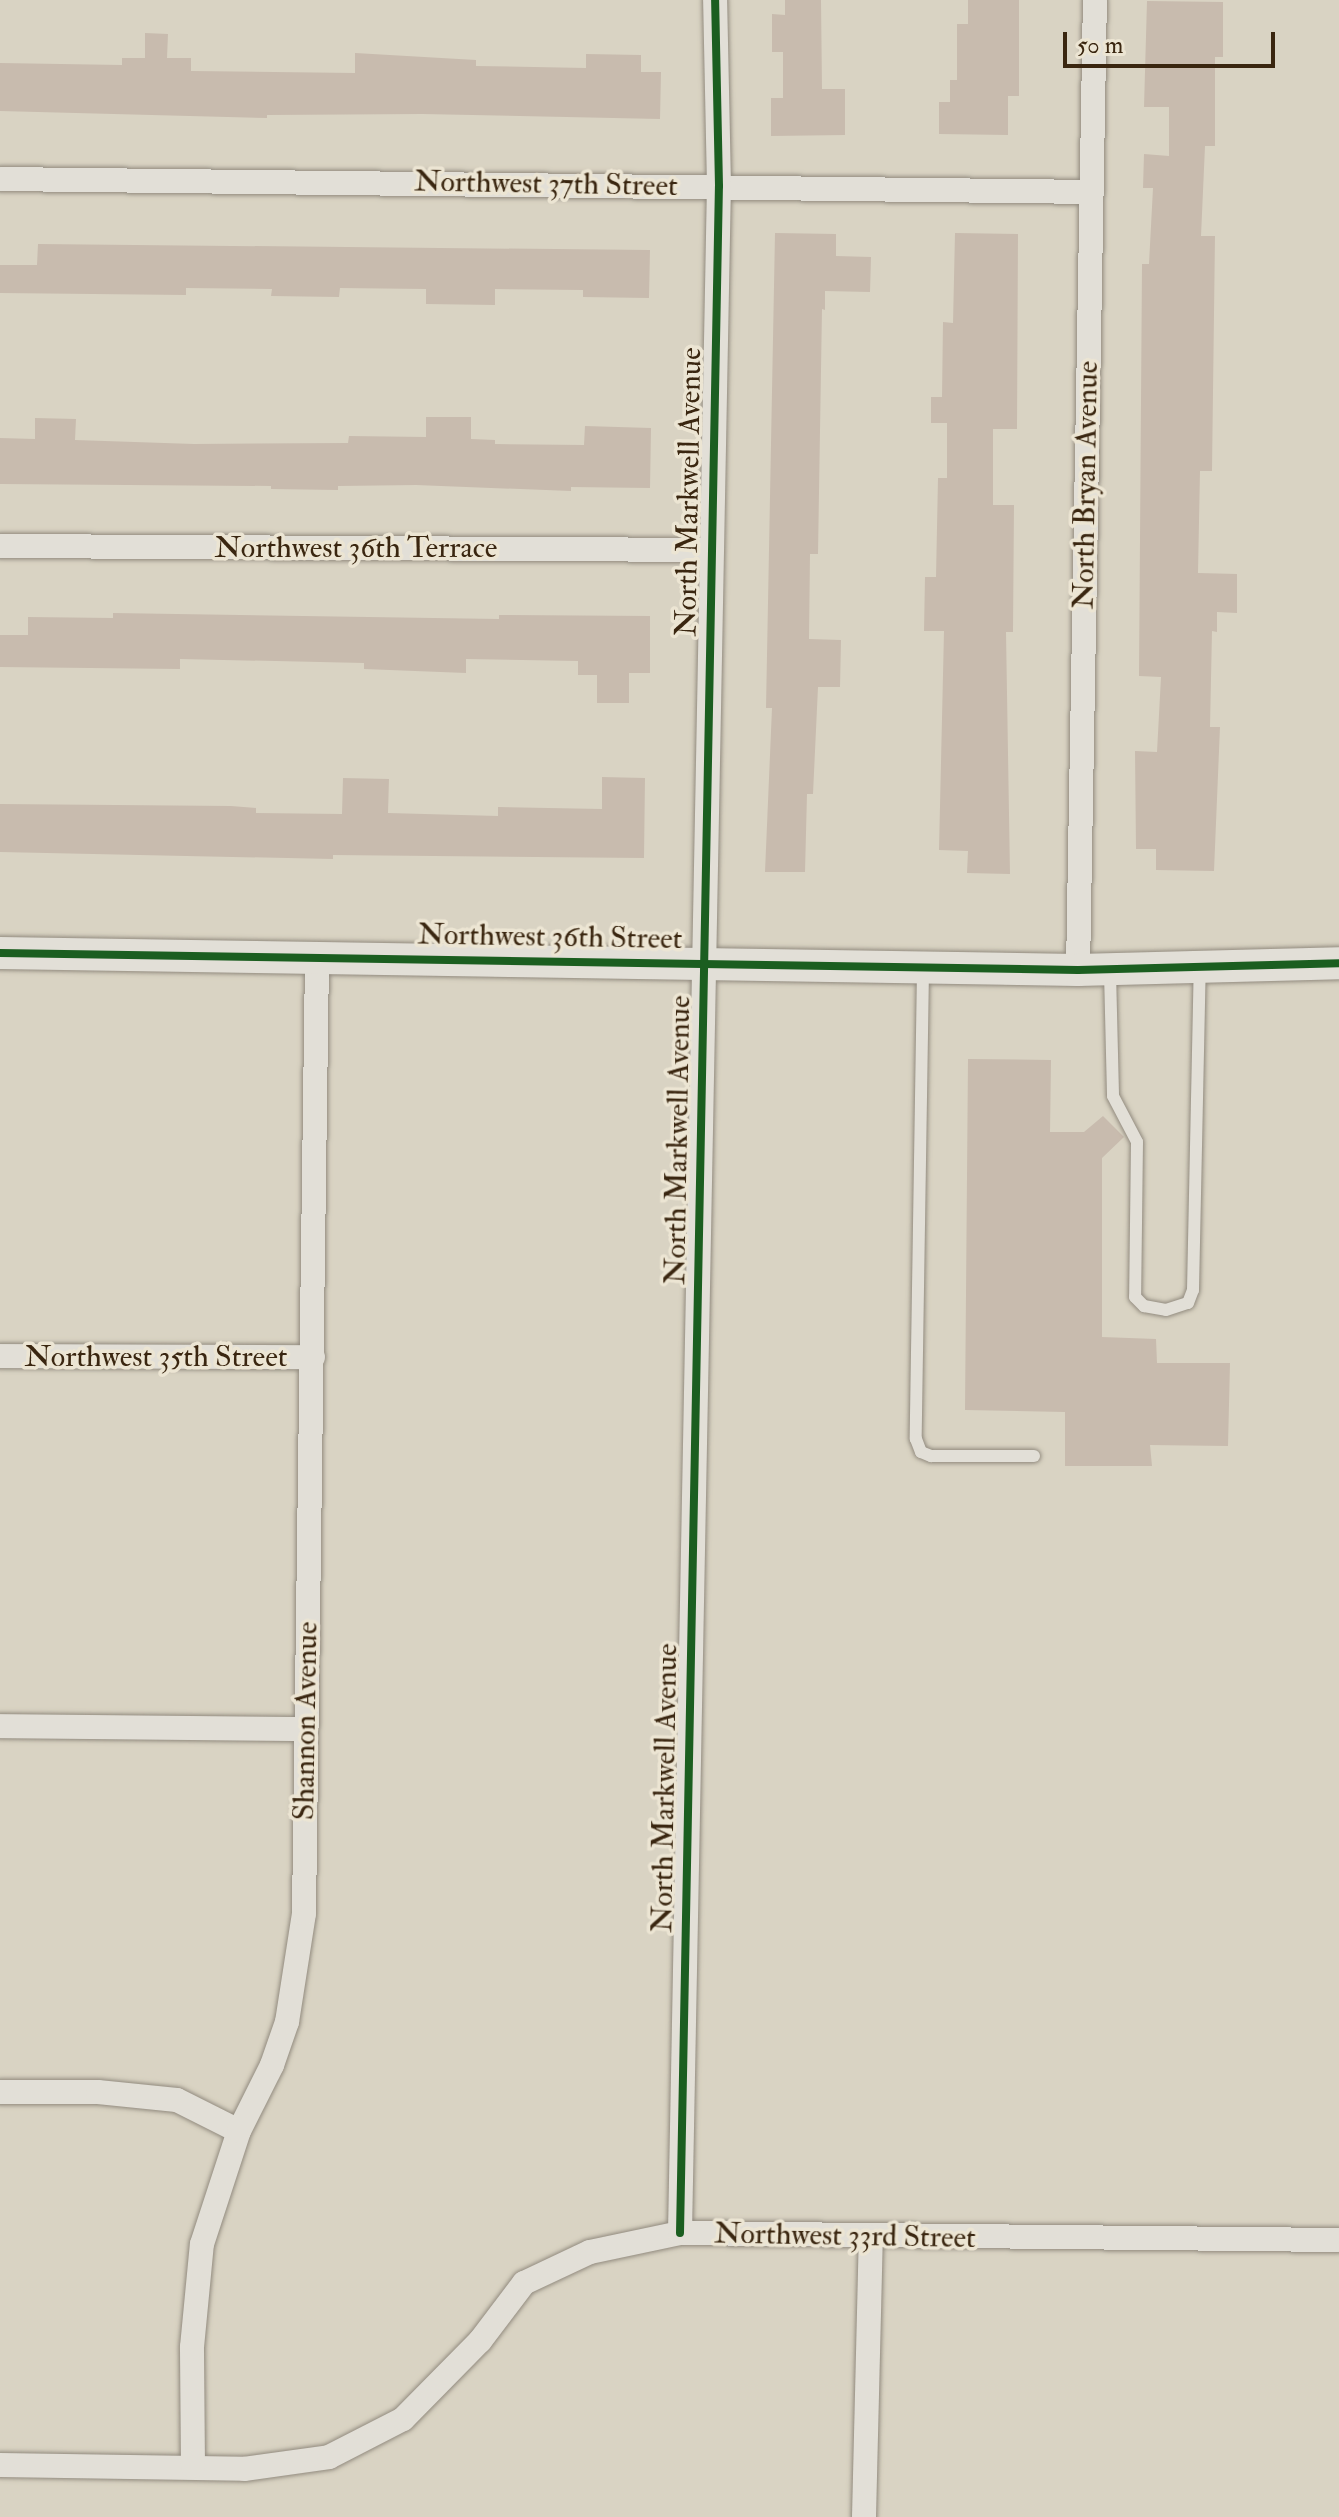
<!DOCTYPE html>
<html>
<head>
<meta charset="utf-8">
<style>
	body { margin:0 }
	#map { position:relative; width:1339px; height:2517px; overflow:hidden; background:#d9d3c3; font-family:"IM FELL Double Pica",serif }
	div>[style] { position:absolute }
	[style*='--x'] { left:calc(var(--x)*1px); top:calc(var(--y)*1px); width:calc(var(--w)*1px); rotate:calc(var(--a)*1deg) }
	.building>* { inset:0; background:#c8bbae }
	.roads { filter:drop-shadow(0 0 2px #928b7f) drop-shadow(0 0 2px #928b7f) }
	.lane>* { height:12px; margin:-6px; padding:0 6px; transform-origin:6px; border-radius:6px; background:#e2dfd7 }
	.street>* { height:24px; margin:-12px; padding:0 12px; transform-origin:12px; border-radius:12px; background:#e2dfd7 }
	.secondary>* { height:32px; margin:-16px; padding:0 16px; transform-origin:16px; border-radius:16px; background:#e2dfd7 }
	.cycleway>* { height:8px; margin:-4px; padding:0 4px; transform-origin:4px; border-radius:4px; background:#1b5e20 }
	span { translate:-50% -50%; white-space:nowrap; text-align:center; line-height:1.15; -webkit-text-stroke:7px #ece5d3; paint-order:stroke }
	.street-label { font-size:30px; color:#3a2610 }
	.scale { position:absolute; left:1063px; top:32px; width:212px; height:36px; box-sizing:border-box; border:4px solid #3a2610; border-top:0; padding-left:10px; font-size:24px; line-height:28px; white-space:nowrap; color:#3a2610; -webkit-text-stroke:6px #ece5d3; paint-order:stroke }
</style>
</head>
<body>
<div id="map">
	<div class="building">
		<i style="clip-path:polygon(785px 0,821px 0,822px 89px,845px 89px,845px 135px,771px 136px,771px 98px,783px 98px,783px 52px,772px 52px,772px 14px,785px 15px)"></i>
		<i style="clip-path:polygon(968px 0,1019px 0,1019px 96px,1008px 96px,1008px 135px,939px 134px,939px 102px,950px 102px,950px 80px,957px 80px,957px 24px,968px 24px)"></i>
		<i style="clip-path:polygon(1147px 1px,1223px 2px,1223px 57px,1215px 57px,1215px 146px,1205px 146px,1201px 236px,1215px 236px,1212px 471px,1200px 471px,1198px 573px,1237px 574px,1237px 613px,1217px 612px,1217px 632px,1212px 631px,1210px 727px,1220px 727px,1214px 871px,1156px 870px,1156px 849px,1136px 849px,1135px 751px,1157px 752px,1161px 677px,1139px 676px,1142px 264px,1149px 264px,1153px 188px,1143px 188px,1144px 154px,1169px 156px,1169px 107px,1144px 107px)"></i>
		<i style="clip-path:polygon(145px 33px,168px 34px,167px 58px,191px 58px,191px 71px,355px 73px,355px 53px,476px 60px,476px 66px,586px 68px,586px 54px,641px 55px,641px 72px,661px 72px,660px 119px,422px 114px,267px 115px,267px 118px,0 111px,0 63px,122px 65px,122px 58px,145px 58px)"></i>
		<i style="clip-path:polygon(775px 233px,836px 234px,836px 256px,871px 257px,870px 292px,825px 291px,825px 310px,822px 309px,818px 554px,810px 554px,809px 639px,841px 640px,840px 687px,818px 687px,813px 794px,807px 794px,805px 872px,765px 872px,772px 708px,766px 708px)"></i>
		<i style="clip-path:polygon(955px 233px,1018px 234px,1017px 429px,993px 429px,993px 505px,1014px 505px,1013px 632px,1006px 632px,1010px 874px,967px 873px,968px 851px,939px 850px,944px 631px,924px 631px,925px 577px,936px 577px,938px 478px,947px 478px,947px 423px,931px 423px,931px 397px,942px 397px,943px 322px,953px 323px)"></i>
		<i style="clip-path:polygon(38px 244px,650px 250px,649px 298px,583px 297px,583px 290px,495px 289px,495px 305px,426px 304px,426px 289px,340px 288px,339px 297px,271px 296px,272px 289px,186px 288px,186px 295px,0 293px,0 265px,37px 265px)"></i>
		<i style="clip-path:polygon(426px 417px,471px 417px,471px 439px,495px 440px,495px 444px,584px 445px,585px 426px,651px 428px,650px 488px,571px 487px,571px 491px,416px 485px,338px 486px,338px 490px,271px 489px,271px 486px,0 484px,0 438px,35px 439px,35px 418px,76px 419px,75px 440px,194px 444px,348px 443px,349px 436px,426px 437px)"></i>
		<i style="clip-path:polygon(113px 613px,499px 619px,499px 615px,650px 616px,650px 673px,629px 673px,629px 703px,597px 703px,597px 675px,578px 675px,578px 661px,466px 659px,466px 673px,364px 669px,364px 663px,180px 659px,180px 669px,0 667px,0 635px,28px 635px,28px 617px,113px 618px)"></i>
		<i style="clip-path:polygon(602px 777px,645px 778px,644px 858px,333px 855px,333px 859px,0 852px,0 804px,231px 806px,256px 808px,256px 813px,342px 814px,343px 778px,389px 779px,388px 813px,498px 816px,498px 807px,602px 809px)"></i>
		<i style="clip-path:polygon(968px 1059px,1051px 1060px,1050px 1132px,1084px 1132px,1103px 1116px,1124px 1137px,1102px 1158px,1102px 1337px,1156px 1339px,1157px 1363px,1230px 1363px,1228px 1446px,1150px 1445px,1152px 1466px,1065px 1466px,1065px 1412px,965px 1410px)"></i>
	</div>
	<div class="roads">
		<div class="lane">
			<i style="--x:923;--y:970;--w:469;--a:90.9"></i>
			<i style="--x:916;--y:1439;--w:14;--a:69"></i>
			<i style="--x:921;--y:1452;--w:11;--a:22"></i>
			<i style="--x:931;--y:1456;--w:103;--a:0"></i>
			<i style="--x:1110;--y:972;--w:124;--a:88.6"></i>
			<i style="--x:1113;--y:1096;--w:52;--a:62.4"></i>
			<i style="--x:1137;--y:1142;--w:155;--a:90.7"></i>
			<i style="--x:1135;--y:1297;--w:13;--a:45"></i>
			<i style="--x:1144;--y:1306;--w:22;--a:10"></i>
			<i style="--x:1166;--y:1310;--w:23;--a:-18"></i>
			<i style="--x:1188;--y:1303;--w:14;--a:-69"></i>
			<i style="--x:1193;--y:1290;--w:321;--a:-88.8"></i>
		</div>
		<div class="street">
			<i style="--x:0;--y:179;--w:1091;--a:0.68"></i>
			<i style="--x:0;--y:546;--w:712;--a:0.32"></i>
			<i style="--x:1078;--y:970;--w:970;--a:-89"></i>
			<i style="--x:0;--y:1356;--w:313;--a:0.2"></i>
			<i style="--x:0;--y:1726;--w:305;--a:0.6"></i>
			<i style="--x:0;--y:2092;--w:98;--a:0"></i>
			<i style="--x:98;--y:2092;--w:79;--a:5.8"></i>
			<i style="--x:177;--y:2100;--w:69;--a:26.6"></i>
			<i style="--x:680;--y:2233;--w:2047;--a:-88.91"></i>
			<i style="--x:719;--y:186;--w:186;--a:-91.2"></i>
			<i style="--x:0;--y:2465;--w:244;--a:0.9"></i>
			<i style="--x:244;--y:2469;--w:86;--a:-8"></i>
			<i style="--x:329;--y:2457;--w:83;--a:-27.2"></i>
			<i style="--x:403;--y:2419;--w:110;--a:-45.4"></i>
			<i style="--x:480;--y:2341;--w:73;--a:-52.8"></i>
			<i style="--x:524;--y:2283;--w:73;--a:-25.2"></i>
			<i style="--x:590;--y:2252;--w:92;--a:-11.9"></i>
			<i style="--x:680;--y:2233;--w:659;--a:0.61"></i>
			<i style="--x:193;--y:2466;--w:119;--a:-90.5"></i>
			<i style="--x:192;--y:2347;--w:103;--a:-84.5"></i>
			<i style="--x:202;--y:2244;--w:119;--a:-71.9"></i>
			<i style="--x:239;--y:2131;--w:74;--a:-63.4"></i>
			<i style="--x:272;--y:2065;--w:46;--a:-70.8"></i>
			<i style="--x:287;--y:2022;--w:110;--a:-81.1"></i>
			<i style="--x:304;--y:1913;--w:956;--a:-89.22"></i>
			<i style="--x:864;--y:2517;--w:280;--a:-88.6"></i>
		</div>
		<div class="secondary">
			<i style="--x:0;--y:953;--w:1078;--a:0.9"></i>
			<i style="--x:1078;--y:970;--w:261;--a:-1.5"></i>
		</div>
	</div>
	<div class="cycleway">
		<i style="--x:0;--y:953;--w:1078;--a:0.9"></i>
		<i style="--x:1078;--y:970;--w:261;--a:-1.5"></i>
		<i style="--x:680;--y:2233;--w:2047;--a:-88.91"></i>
		<i style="--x:719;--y:186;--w:186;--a:-91.2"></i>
	</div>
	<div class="street-label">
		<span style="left:546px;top:184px;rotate:1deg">Northwest 37th Street</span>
		<span style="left:1086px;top:485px;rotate:-89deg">North Bryan Avenue</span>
		<span style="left:689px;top:492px;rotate:-89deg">North Markwell Avenue</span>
		<span style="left:356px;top:548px">Northwest 36th Terrace</span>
		<span style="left:550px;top:937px;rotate:1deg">Northwest 36th Street</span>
		<span style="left:678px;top:1140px;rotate:-89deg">North Markwell Avenue</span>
		<span style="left:156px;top:1357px">Northwest 35th Street</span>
		<span style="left:306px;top:1721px;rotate:-89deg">Shannon Avenue</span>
		<span style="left:665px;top:1788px;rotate:-89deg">North Markwell Avenue</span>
		<span style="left:845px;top:2236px;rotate:1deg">Northwest 33rd Street</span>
	</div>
	<div class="scale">50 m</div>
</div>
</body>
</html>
